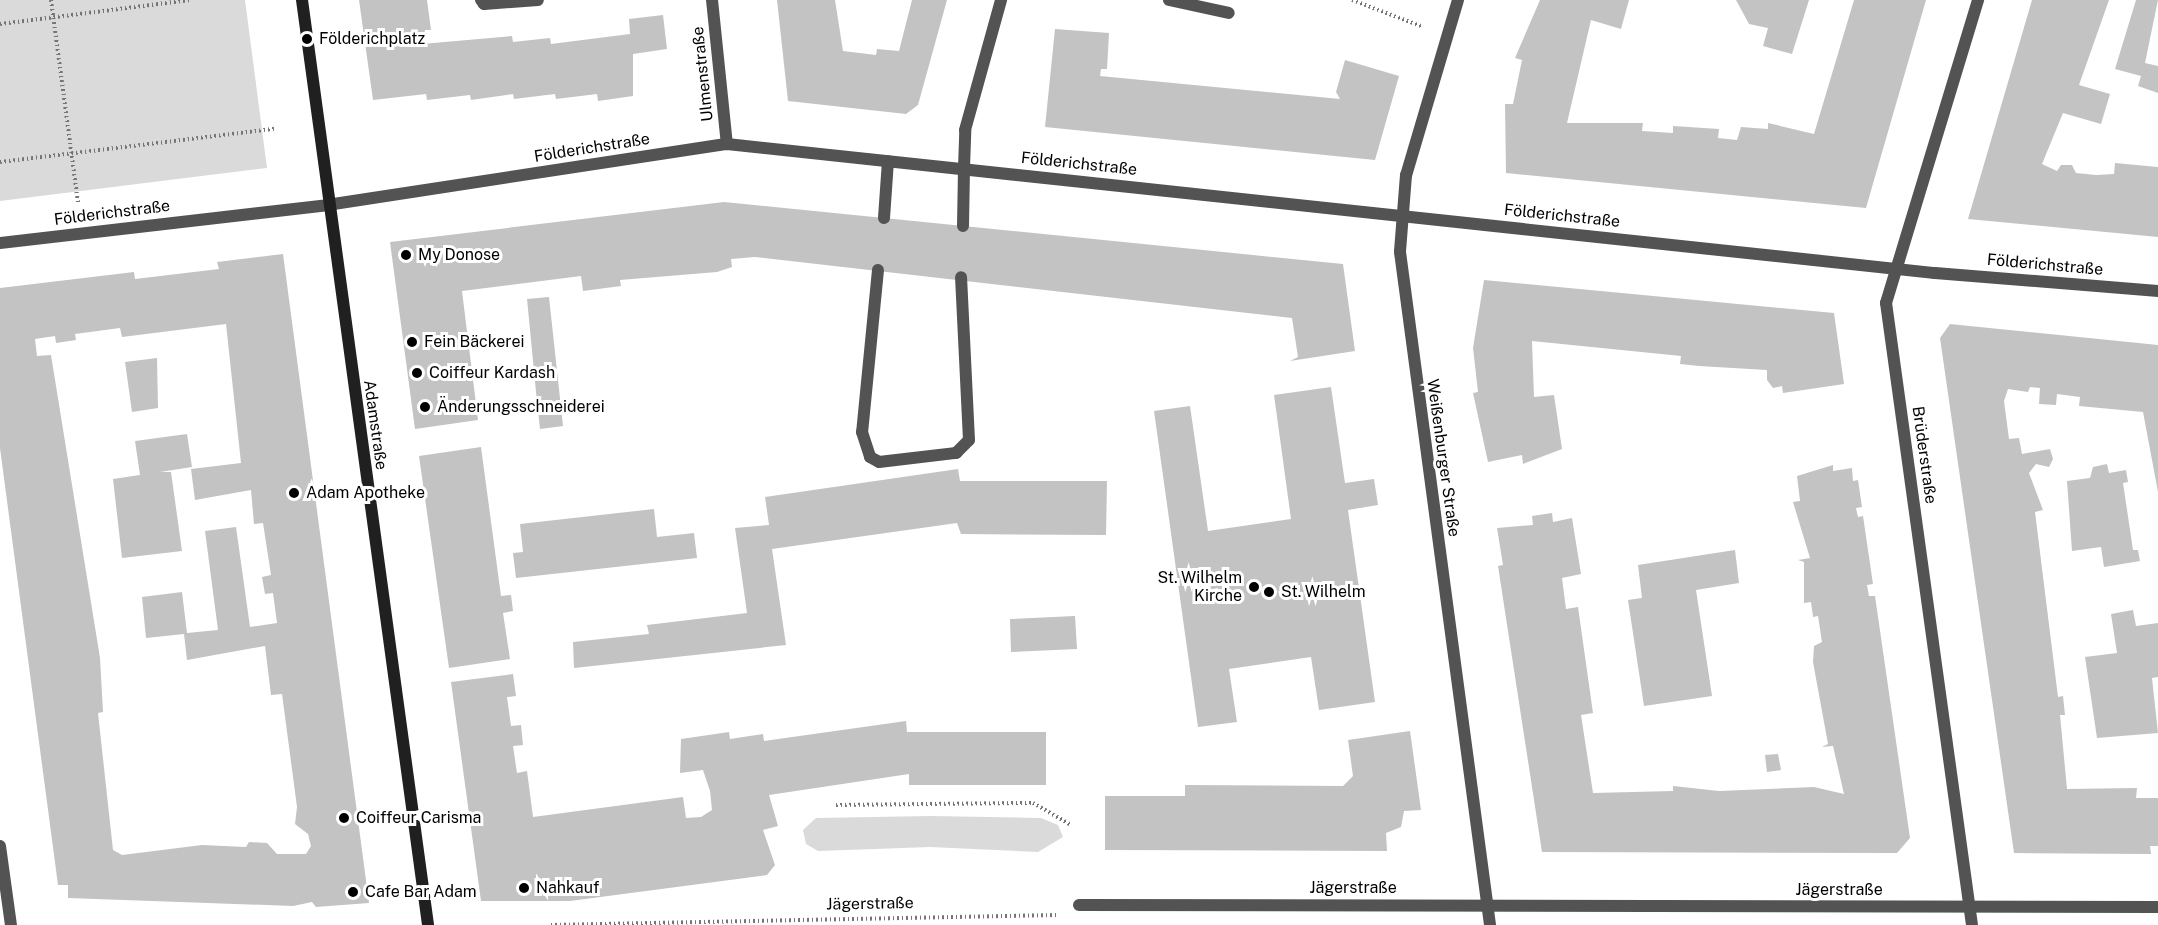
<!DOCTYPE html>
<html>
<head>
<meta charset="utf-8">
<style>
	body { margin:0 }
	#map { position:relative; width:2158px; height:925px; overflow:hidden; background:#fff; font-family:"Public Sans",sans-serif }
	div>[style] { position:absolute }
	[style*='--x'] { left:calc(var(--x)*1px); top:calc(var(--y)*1px); width:calc(var(--w)*1px); rotate:calc(var(--a)*1deg) }
	.green>* { inset:0; background:#dadada }
	.building>* { inset:0; background:#c3c3c3 }
	.path>* { height:4px; margin-top:-2px; transform-origin:0; background:repeating-linear-gradient(90deg,#757575 0 1.5px,transparent 0 4.5px) }
	.lane>* { height:12px; margin:-6px; padding:0 6px; transform-origin:6px; border-radius:6px; background:#535353 }
	.street>* { height:12px; margin:-6px; padding:0 6px; transform-origin:6px; border-radius:6px; background:#535353 }
	.secondary>* { height:12px; margin:-6px; padding:0 6px; transform-origin:6px; border-radius:6px; background:#202020 }
	.dots>* { width:16px; height:16px; translate:-50% -50%; box-sizing:border-box; border:3px solid #fff; border-radius:50% }
	span { translate:-50% -50%; white-space:nowrap; text-align:center; line-height:1.15; -webkit-text-stroke:6px #fff; paint-order:stroke }
	.poi-label { font-size:16px; color:#000 }
	.left { translate:0 -50%; text-align:left }
	.right { translate:-100% -50%; text-align:right }
	.street-label { font-size:16px; color:#000 }
</style>
</head>
<body>
<div id="map">
	<div class="green">
		<i style="clip-path:polygon(0 0,245px 0,267px 168px,0 201px)"></i>
		<i style="clip-path:polygon(930px 816px,1041px 818px,1058px 825px,1063px 837px,1038px 852px,930px 847px,818px 851px,806px 844px,803px 830px,816px 818px)"></i>
	</div>
	<div class="building">
		<i style="clip-path:polygon(359px 0,427px 0,431px 30px,425px 30px,422px 44px,512px 36px,513px 42px,550px 38px,551px 44px,630px 34px,629px 19px,663px 15px,667px 49px,633px 54px,633px 96px,598px 101px,597px 94px,556px 99px,555px 94px,514px 99px,513px 94px,471px 100px,470px 95px,427px 100px,426px 94px,373px 100px)"></i>
		<i style="clip-path:polygon(777px 0,835px 0,843px 51px,876px 55px,877px 49px,899px 51px,912px 0,947px 0,918px 105px,906px 114px,788px 101px)"></i>
		<i style="clip-path:polygon(1540px 0,1629px 0,1621px 29px,1591px 20px,1567px 123px,1643px 123px,1642px 131px,1673px 133px,1673px 126px,1719px 129px,1718px 138px,1737px 140px,1741px 127px,1768px 129px,1768px 123px,1814px 134px,1854px 0,1926px 0,1866px 208px,1506px 173px,1505px 104px,1513px 104px,1522px 60px,1515px 58px)"></i>
		<i style="clip-path:polygon(1736px 0,1809px 0,1792px 54px,1763px 46px,1768px 28px,1749px 24px)"></i>
		<i style="clip-path:polygon(2032px 0,2109px 0,2079px 85px,2110px 94px,2101px 124px,2063px 113px,2042px 164px,2057px 171px,2061px 165px,2072px 165px,2076px 173px,2096px 175px,2114px 174px,2115px 163px,2158px 167px,2158px 237px,1968px 219px)"></i>
		<i style="clip-path:polygon(2136px 0,2158px 0,2145px 63px,2158px 66px,2158px 93px,2138px 86px,2141px 76px,2115px 69px)"></i>
		<i style="clip-path:polygon(1055px 29px,1109px 33px,1107px 69px,1101px 69px,1100px 76px,1340px 99px,1336px 92px,1345px 60px,1399px 76px,1375px 160px,1045px 127px)"></i>
		<i style="clip-path:polygon(724px 202px,1343px 264px,1355px 351px,1290px 361px,1298px 357px,1292px 318px,755px 257px,731px 259px,732px 267px,717px 272px,620px 280px,621px 286px,583px 291px,581px 276px,462px 291px,478px 420px,415px 429px,390px 242px)"></i>
		<i style="clip-path:polygon(evenodd,283px 254px,369px 903px,316px 907px,312px 902px,293px 906px,68px 898px,68px 885px,58px 885px,0 448px,0 288px,134px 272px,135px 279px,219px 269px,217px 262px,283px 254px,226px 324px,241px 463px,191px 469px,195px 500px,251px 490px,254px 524px,263px 523px,271px 575px,262px 577px,265px 594px,273px 593px,277px 623px,250px 627px,236px 527px,205px 531px,218px 630px,187px 633px,182px 592px,142px 597px,146px 638px,184px 634px,187px 660px,265px 646px,271px 695px,282px 694px,297px 807px,295px 824px,308px 834px,311px 846px,306px 854px,277px 854px,267px 843px,249px 842px,246px 847px,202px 845px,122px 855px,113px 850px,98px 713px,103px 712px,100px 658px,51px 355px,37px 356px,35px 339px,55px 336px,56px 343px,76px 340px,75px 334px,120px 328px,122px 337px,226px 324px)"></i>
		<i style="clip-path:polygon(1484px 280px,1834px 313px,1844px 384px,1783px 393px,1782px 386px,1773px 388px,1767px 380px,1767px 370px,1699px 366px,1680px 364px,1681px 356px,1532px 341px,1534px 397px,1554px 395px,1562px 449px,1523px 464px,1522px 455px,1488px 462px,1473px 393px,1478px 392px,1473px 348px)"></i>
		<i style="clip-path:polygon(549px 297px,563px 426px,540px 429px,538px 410px,528px 411px,527px 404px,537px 402px,527px 299px)"></i>
		<i style="clip-path:polygon(1950px 324px,2158px 345px,2158px 492px,2143px 412px,2079px 406px,2080px 397px,2057px 394px,2056px 405px,2039px 404px,2040px 388px,2030px 387px,2028px 392px,2008px 389px,2004px 401px,2009px 439px,2019px 438px,2022px 454px,2050px 449px,2053px 459px,2049px 467px,2036px 464px,2029px 473px,2043px 510px,2035px 512px,2058px 697px,2063px 696px,2065px 715px,2060px 715px,2067px 789px,2137px 788px,2136px 798px,2158px 798px,2158px 846px,2150px 846px,2151px 854px,2014px 853px,1940px 338px)"></i>
		<i style="clip-path:polygon(157px 358px,158px 408px,132px 412px,125px 362px)"></i>
		<i style="clip-path:polygon(1331px 387px,1345px 483px,1374px 479px,1378px 505px,1348px 510px,1375px 702px,1319px 710px,1311px 657px,1229px 669px,1237px 722px,1198px 727px,1154px 411px,1190px 406px,1208px 531px,1291px 519px,1274px 395px)"></i>
		<i style="clip-path:polygon(187px 434px,192px 467px,160px 472px,171px 472px,182px 551px,122px 558px,113px 479px,140px 475px,135px 441px)"></i>
		<i style="clip-path:polygon(481px 447px,501px 596px,511px 595px,513px 611px,503px 613px,510px 659px,449px 668px,419px 456px)"></i>
		<i style="clip-path:polygon(2107px 464px,2109px 473px,2126px 470px,2128px 482px,2123px 483px,2133px 550px,2138px 550px,2140px 561px,2104px 567px,2101px 547px,2072px 551px,2067px 481px,2090px 478px,2093px 467px)"></i>
		<i style="clip-path:polygon(1833px 465px,1833px 471px,1852px 468px,1853px 481px,1858px 480px,1862px 507px,1856px 508px,1858px 517px,1863px 516px,1873px 584px,1867px 585px,1869px 596px,1875px 596px,1910px 838px,1897px 853px,1542px 852px,1498px 566px,1503px 565px,1497px 528px,1533px 525px,1532px 516px,1552px 513px,1553px 522px,1572px 518px,1581px 574px,1562px 578px,1566px 609px,1578px 607px,1593px 713px,1581px 715px,1593px 793px,1673px 791px,1673px 786px,1719px 791px,1814px 787px,1844px 794px,1833px 746px,1822px 747px,1828px 744px,1813px 662px,1814px 646px,1822px 642px,1818px 616px,1813px 617px,1811px 602px,1804px 603px,1804px 562px,1798px 560px,1810px 558px,1793px 502px,1800px 501px,1797px 476px)"></i>
		<i style="clip-path:polygon(958px 469px,960px 481px,1107px 481px,1106px 535px,961px 534px,957px 523px,772px 549px,786px 645px,574px 668px,573px 642px,649px 634px,647px 625px,747px 613px,735px 528px,769px 525px,765px 497px)"></i>
		<i style="clip-path:polygon(654px 509px,657px 537px,694px 533px,697px 558px,516px 578px,513px 553px,523px 552px,520px 524px)"></i>
		<i style="clip-path:polygon(1735px 550px,1739px 583px,1696px 590px,1712px 696px,1644px 706px,1628px 600px,1642px 598px,1638px 565px)"></i>
		<i style="clip-path:polygon(2133px 610px,2136px 626px,2158px 623px,2158px 677px,2152px 678px,2158px 733px,2097px 738px,2085px 657px,2117px 653px,2111px 614px)"></i>
		<i style="clip-path:polygon(1075px 616px,1077px 649px,1011px 652px,1010px 619px)"></i>
		<i style="clip-path:polygon(513px 674px,516px 696px,507px 697px,511px 726px,521px 725px,523px 745px,513px 746px,517px 773px,527px 771px,533px 817px,683px 797px,686px 818px,701px 817px,712px 810px,710px 791px,703px 770px,680px 773px,681px 739px,729px 732px,730px 739px,763px 734px,764px 741px,906px 721px,907px 732px,1046px 732px,1046px 785px,909px 785px,909px 774px,769px 795px,778px 826px,763px 830px,775px 865px,767px 875px,570px 901px,481px 901px,451px 682px)"></i>
		<i style="clip-path:polygon(1410px 731px,1421px 810px,1404px 811px,1401px 827px,1386px 833px,1387px 851px,1105px 850px,1105px 796px,1185px 796px,1185px 785px,1343px 786px,1353px 776px,1348px 740px)"></i>
		<i style="clip-path:polygon(1778px 754px,1781px 770px,1767px 772px,1765px 755px)"></i>
	</div>
	<div class="path">
		<i style="--x:51;--y:0;--w:204;--a:82.4"></i>
		<i style="--x:1352;--y:0;--w:76;--a:20.8"></i>
		<i style="--x:0;--y:24;--w:192;--a:-7.2"></i>
		<i style="--x:0;--y:162;--w:276;--a:-6.9"></i>
		<i style="--x:836;--y:805;--w:197;--a:-0.6"></i>
		<i style="--x:1033;--y:803;--w:44;--a:30.1"></i>
		<i style="--x:551;--y:925;--w:508;--a:-1.13"></i>
	</div>
	<div class="lane">
		<i style="--x:481;--y:0;--w:5;--a:53"></i>
		<i style="--x:484;--y:4;--w:54;--a:-4.2"></i>
		<i style="--x:1169;--y:0;--w:61;--a:12.2"></i>
		<i style="--x:884;--y:218;--w:57;--a:-86"></i>
		<i style="--x:963;--y:226;--w:58;--a:-89"></i>
		<i style="--x:878;--y:270;--w:163;--a:95.6"></i>
		<i style="--x:862;--y:432;--w:26;--a:72"></i>
		<i style="--x:870;--y:457;--w:10;--a:29"></i>
		<i style="--x:879;--y:462;--w:78;--a:-6.7"></i>
		<i style="--x:956;--y:453;--w:18;--a:-45"></i>
		<i style="--x:969;--y:440;--w:163;--a:-92.8"></i>
	</div>
	<div class="street">
		<i style="--x:712;--y:0;--w:145;--a:84.1"></i>
		<i style="--x:1458;--y:0;--w:183;--a:106.5"></i>
		<i style="--x:1406;--y:175;--w:77;--a:94.5"></i>
		<i style="--x:1400;--y:252;--w:679;--a:82.38"></i>
		<i style="--x:964;--y:168;--w:38;--a:-88"></i>
		<i style="--x:965;--y:130;--w:135;--a:-74.5"></i>
		<i style="--x:0;--y:243;--w:329;--a:-6.6"></i>
		<i style="--x:327;--y:205;--w:405;--a:-8.7"></i>
		<i style="--x:727;--y:144;--w:1215;--a:6.1"></i>
		<i style="--x:1935;--y:273;--w:224;--a:4.6"></i>
		<i style="--x:0;--y:846;--w:80;--a:82.1"></i>
		<i style="--x:1079;--y:905;--w:1079;--a:0.11"></i>
		<i style="--x:1972;--y:925;--w:628;--a:-97.87"></i>
		<i style="--x:1886;--y:303;--w:317;--a:-73.1"></i>
	</div>
	<div class="secondary">
		<i style="--x:302;--y:0;--w:934;--a:82.24"></i>
	</div>
	<div class="dots">
		<i style="left:307px;top:39px;background:#000"></i>
		<i style="left:406px;top:255px;background:#000"></i>
		<i style="left:412px;top:342px;background:#000"></i>
		<i style="left:417px;top:373px;background:#000"></i>
		<i style="left:425px;top:407px;background:#000"></i>
		<i style="left:294px;top:493px;background:#000"></i>
		<i style="left:1254px;top:587px;background:#000"></i>
		<i style="left:1269px;top:592px;background:#000"></i>
		<i style="left:344px;top:818px;background:#000"></i>
		<i style="left:524px;top:888px;background:#000"></i>
		<i style="left:353px;top:892px;background:#000"></i>
	</div>
	<div class="poi-label">
		<span class="left" style="left:319px;top:39px">Földerichplatz</span>
		<span class="left" style="left:418px;top:255px">My Donose</span>
		<span class="left" style="left:424px;top:342px">Fein Bäckerei</span>
		<span class="left" style="left:429px;top:373px">Coiffeur Kardash</span>
		<span class="left" style="left:437px;top:407px">Änderungsschneiderei</span>
		<span class="left" style="left:306px;top:493px">Adam Apotheke</span>
		<span class="right" style="left:1242px;top:587px">St. Wilhelm<br>Kirche</span>
		<span class="left" style="left:1281px;top:592px">St. Wilhelm</span>
		<span class="left" style="left:356px;top:818px">Coiffeur Carisma</span>
		<span class="left" style="left:536px;top:888px">Nahkauf</span>
		<span class="left" style="left:365px;top:892px">Cafe Bar Adam</span>
	</div>
	<div class="street-label">
		<span style="left:703px;top:74px;rotate:-96deg">Ulmenstraße</span>
		<span style="left:592px;top:148px;rotate:-9deg">Földerichstraße</span>
		<span style="left:1079px;top:164px;rotate:6deg">Földerichstraße</span>
		<span style="left:112px;top:213px;rotate:-7deg">Földerichstraße</span>
		<span style="left:1562px;top:216px;rotate:6deg">Földerichstraße</span>
		<span style="left:2045px;top:265px;rotate:5deg">Földerichstraße</span>
		<span style="left:375px;top:425px;rotate:82deg">Adamstraße</span>
		<span style="left:1924px;top:455px;rotate:82deg">Brüderstraße</span>
		<span style="left:1443px;top:458px;rotate:82deg">Weißenburger Straße</span>
		<span style="left:1353px;top:888px">Jägerstraße</span>
		<span style="left:1839px;top:890px">Jägerstraße</span>
		<span style="left:870px;top:904px;rotate:-1deg">Jägerstraße</span>
	</div>
</div>
</body>
</html>
